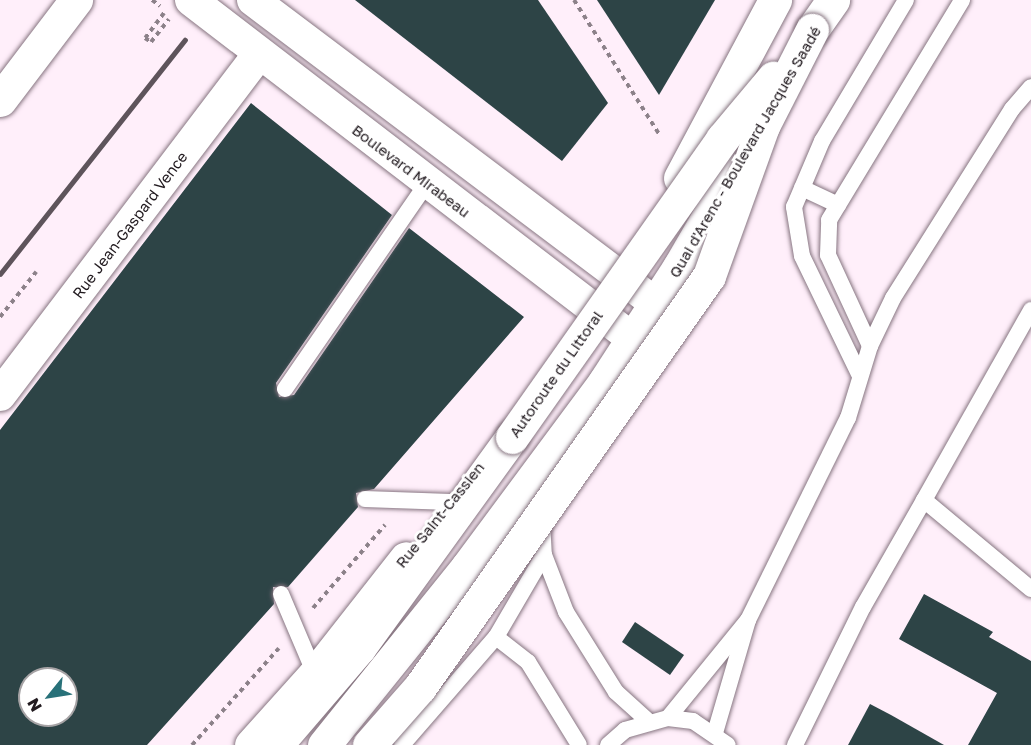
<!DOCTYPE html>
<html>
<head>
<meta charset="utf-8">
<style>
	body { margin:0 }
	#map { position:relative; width:1031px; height:745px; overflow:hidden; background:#ffeffa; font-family:"Golos Text",sans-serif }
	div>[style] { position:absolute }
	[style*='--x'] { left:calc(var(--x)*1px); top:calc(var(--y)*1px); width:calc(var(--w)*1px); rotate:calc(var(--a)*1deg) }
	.building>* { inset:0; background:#2d4446 }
	.path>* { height:4px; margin-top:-2px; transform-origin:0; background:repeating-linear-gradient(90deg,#8c8189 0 4.5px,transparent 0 9px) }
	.roads { filter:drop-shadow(0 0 2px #877581) drop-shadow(0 0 2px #877581) }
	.lane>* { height:16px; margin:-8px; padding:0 8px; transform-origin:8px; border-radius:8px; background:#fff }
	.street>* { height:32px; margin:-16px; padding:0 16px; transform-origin:16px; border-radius:16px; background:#fff }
	.secondary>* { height:33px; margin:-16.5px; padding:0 16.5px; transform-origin:16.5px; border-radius:16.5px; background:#fff }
	.highway>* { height:33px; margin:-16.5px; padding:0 16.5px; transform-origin:16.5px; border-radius:16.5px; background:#fff }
	.rail>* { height:4.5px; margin:-2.25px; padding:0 2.25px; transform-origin:2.25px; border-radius:2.25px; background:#5e545b }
	.bridges { filter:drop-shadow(0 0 2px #877581) drop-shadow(0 0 2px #877581) }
	.highway-bridge>* { height:33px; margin:-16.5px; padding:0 16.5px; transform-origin:16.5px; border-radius:16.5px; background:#fff }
	span { translate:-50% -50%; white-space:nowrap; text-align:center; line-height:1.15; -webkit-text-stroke:6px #fff; paint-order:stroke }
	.street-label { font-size:15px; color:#211a1f }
	.north { position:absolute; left:18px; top:667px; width:60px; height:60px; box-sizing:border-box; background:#fff; border:2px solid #a6a3a5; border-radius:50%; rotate:240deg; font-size:16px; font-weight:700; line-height:24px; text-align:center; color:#211a1f }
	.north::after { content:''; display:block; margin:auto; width:21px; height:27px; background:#287179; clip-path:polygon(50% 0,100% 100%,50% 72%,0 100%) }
</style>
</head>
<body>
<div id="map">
	<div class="building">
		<i style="clip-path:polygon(355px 0,538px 0,608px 103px,562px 161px)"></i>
		<i style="clip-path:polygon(597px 0,715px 0,659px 95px)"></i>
		<i style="clip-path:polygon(evenodd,251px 103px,392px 215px,276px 383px,279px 397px,294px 395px,409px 228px,524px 317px,374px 489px,356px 493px,358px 507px,288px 587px,273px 587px,274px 604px,147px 745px,0 745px,0 430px,251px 103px,30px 679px,66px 679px,66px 715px,30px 715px,30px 679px)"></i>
		<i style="clip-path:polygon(924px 594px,993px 632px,989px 637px,1031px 661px,1031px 745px,968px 745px,997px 693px,899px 639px)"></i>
		<i style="clip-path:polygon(635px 622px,684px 655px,670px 675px,622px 642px)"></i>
		<i style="clip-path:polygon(870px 704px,891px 715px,944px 745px,848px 745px)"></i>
	</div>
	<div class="path">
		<i style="--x:152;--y:0;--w:10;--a:37"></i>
		<i style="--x:574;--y:0;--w:159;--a:57.6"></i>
		<i style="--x:164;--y:13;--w:31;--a:127"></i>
		<i style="--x:145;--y:38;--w:7;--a:34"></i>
		<i style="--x:151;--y:42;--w:29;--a:-52"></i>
		<i style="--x:0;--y:317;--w:58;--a:-51.3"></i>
		<i style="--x:313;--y:608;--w:110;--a:-49.1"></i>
		<i style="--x:192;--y:745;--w:130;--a:-48.1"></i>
	</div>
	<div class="roads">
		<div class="lane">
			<i style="--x:802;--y:188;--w:40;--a:25"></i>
			<i style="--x:870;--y:346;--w:100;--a:-114.8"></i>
			<i style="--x:828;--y:255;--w:35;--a:-88"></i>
			<i style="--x:829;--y:220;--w:257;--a:-58.8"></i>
			<i style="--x:860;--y:376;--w:133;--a:-115.8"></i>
			<i style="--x:802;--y:256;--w:50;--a:-99.3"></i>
			<i style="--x:794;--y:207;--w:72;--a:-67"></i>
			<i style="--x:822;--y:141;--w:164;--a:-59.2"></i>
			<i style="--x:285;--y:389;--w:250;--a:-55.4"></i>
			<i style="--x:365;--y:499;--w:85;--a:2"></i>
			<i style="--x:924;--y:500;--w:218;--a:-60.6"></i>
			<i style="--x:542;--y:520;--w:35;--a:87"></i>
			<i style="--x:544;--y:555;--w:61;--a:68.9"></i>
			<i style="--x:566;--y:612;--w:94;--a:58"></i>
			<i style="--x:616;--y:692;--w:42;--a:42.1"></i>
			<i style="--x:281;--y:594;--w:87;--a:67"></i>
			<i style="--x:748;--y:620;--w:225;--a:-63.7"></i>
			<i style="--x:848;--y:418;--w:75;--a:-73"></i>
			<i style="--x:870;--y:346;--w:53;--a:-64.4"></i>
			<i style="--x:893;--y:298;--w:223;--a:-57.8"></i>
			<i style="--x:1012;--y:109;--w:29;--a:-49"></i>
			<i style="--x:496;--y:637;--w:41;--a:38"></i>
			<i style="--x:528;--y:662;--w:97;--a:58.4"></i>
			<i style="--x:668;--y:718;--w:127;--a:-50.8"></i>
			<i style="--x:748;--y:620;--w:118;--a:106.3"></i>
			<i style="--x:402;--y:745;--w:143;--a:-49"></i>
			<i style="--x:496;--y:637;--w:95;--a:-59.7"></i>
			<i style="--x:608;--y:745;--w:23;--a:-41"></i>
			<i style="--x:625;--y:730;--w:45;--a:-15.6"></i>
			<i style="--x:668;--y:718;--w:25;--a:7"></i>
			<i style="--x:693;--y:721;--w:42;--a:34.4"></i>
			<i style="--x:795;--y:745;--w:154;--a:-63.8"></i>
			<i style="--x:863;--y:607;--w:123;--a:-60.3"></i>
			<i style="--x:924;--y:500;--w:139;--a:39.8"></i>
		</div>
		<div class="street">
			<i style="--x:191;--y:0;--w:557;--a:37.49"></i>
			<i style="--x:253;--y:0;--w:503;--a:37.01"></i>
			<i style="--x:0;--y:395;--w:428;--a:-52.8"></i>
		</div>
		<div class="secondary">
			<i style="--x:680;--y:178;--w:202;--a:-61.9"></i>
			<i style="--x:251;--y:745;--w:96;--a:-48"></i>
			<i style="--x:315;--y:674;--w:147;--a:-51.9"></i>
			<i style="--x:324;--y:745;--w:228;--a:-51.2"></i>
			<i style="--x:467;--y:567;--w:232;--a:-53.4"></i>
			<i style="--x:605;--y:381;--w:136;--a:-57"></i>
			<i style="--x:679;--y:267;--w:126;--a:-60"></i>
		</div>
		<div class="highway">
			<i style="--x:812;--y:30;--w:37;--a:-55"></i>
			<i style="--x:0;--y:100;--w:126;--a:-52.8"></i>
			<i style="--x:276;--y:745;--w:128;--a:-49.4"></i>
			<i style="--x:359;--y:648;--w:261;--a:-54.1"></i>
		</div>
	</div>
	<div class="rail">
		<i style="--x:0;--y:274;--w:298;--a:-51.7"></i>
	</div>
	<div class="bridges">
		<div class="highway-bridge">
			<i style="--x:512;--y:437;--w:365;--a:-54.8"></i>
			<i style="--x:722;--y:139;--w:80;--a:-50.1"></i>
			<i style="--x:369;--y:745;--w:77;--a:-48.7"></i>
			<i style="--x:420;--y:687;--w:502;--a:-54.89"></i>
			<i style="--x:709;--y:276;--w:159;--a:-70.2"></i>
			<i style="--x:763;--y:126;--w:108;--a:-63"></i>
		</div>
	</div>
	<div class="street-label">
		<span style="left:745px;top:152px;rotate:-60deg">Quai d'Arenc - Boulevard Jacques Saadé</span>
		<span style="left:411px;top:171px;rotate:37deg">Boulevard Mirabeau</span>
		<span style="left:130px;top:225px;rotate:-53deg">Rue Jean-Gaspard Vence</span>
		<span style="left:556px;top:374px;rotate:-55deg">Autoroute du Littoral</span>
		<span style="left:440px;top:515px;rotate:-51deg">Rue Saint-Cassien</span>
	</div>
	<div class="north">N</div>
</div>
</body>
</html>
